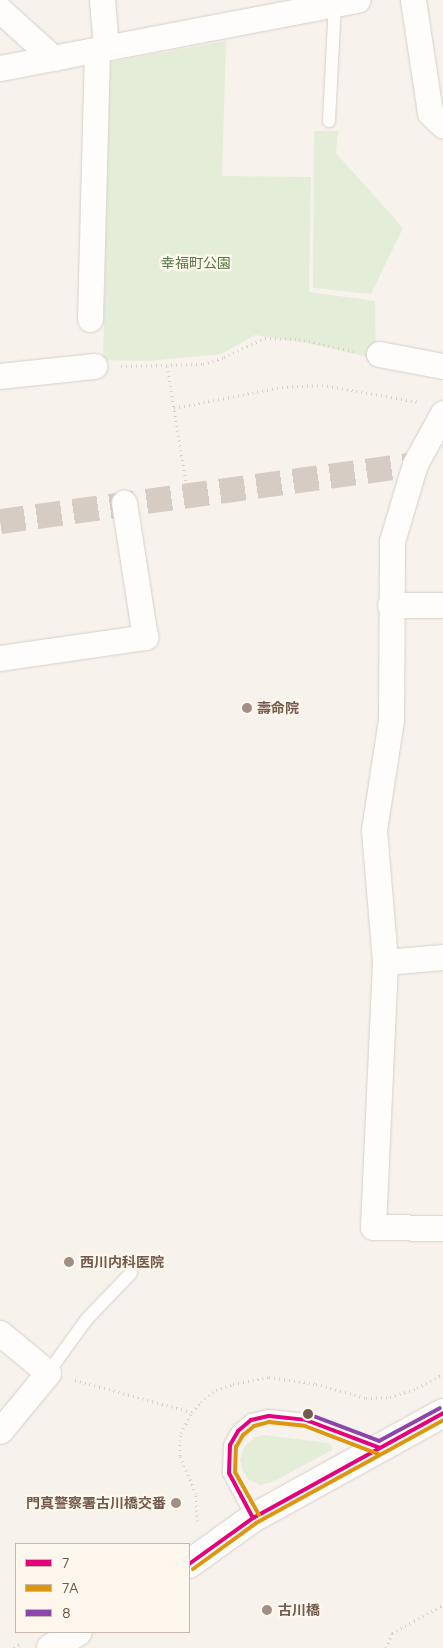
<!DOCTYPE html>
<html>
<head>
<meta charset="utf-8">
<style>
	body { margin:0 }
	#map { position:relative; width:443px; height:1648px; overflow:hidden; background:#f7f2ec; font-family:Manrope,"Noto Sans JP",sans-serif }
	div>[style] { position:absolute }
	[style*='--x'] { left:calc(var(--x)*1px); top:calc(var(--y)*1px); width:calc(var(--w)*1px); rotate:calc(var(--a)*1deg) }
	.green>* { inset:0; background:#e4edd7 }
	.street-tunnel>* { height:25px; margin-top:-12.5px; transform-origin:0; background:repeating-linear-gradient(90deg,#d6ccc4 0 25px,transparent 0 37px) }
	.path>* { height:3px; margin-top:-1.5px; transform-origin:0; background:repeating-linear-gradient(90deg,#d8d0cb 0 1px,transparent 0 5px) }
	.roads { filter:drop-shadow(0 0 1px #d6cfca) drop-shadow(0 0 1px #d6cfca) }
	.lane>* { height:12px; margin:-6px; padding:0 6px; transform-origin:6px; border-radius:6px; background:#fefdfc }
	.street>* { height:25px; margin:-12.5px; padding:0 12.5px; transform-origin:12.5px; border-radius:12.5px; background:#fefdfc }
	.secondary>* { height:28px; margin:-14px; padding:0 14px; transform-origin:14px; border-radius:14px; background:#fefdfc }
	.bus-1>* { height:4px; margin:-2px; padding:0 2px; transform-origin:2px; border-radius:2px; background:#e5007d }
	.bus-2>* { height:4px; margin:-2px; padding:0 2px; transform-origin:2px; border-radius:2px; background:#dd970f }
	.bus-3>* { height:4px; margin:-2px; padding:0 2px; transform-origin:2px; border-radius:2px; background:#8e44ad }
	.dots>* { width:14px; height:14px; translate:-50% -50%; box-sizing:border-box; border:2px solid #fef7ed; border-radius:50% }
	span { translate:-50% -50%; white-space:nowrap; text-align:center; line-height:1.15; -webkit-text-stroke:4.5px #fef7ed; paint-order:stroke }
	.park-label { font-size:14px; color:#557944 }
	.poi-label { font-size:14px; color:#745a4c; font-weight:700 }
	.left { translate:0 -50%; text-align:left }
	.right { translate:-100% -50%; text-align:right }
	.legend { position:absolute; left:15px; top:1543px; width:175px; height:90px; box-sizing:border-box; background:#fef7ed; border:1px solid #c7b8ad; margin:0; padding:6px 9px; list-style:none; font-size:15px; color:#745a4c }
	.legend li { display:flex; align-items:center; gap:10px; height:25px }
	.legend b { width:25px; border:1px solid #c7b8ad }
</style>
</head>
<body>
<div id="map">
	<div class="green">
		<i style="clip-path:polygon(226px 41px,222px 176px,311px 177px,309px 292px,375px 301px,376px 359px,312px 344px,255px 335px,221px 354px,148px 361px,103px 360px,110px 62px)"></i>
		<i style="clip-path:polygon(314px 131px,338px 131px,336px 153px,403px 228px,371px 294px,313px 288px)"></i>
		<i style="clip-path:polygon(263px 1435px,328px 1443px,332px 1446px,332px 1450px,273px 1482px,260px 1485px,248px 1479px,243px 1472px,240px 1460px,244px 1447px,255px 1437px)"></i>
	</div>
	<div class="street-tunnel">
		<i style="--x:0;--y:521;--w:419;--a:-7.8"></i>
	</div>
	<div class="path">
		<i style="--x:121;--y:366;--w:82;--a:-1.4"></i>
		<i style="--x:203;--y:364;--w:22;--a:-18"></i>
		<i style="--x:224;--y:357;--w:45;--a:-24.9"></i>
		<i style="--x:265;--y:338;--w:34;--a:2"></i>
		<i style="--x:299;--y:339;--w:56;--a:12.3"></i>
		<i style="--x:167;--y:366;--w:130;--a:80.7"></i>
		<i style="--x:174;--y:408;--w:110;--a:-11"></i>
		<i style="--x:282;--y:387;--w:40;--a:-2.9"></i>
		<i style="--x:322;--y:385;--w:97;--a:10"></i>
		<i style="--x:75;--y:1380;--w:121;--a:15.3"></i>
		<i style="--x:197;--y:1521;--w:27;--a:-92"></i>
		<i style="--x:196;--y:1494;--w:41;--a:-112.8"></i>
		<i style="--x:180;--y:1456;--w:15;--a:-90"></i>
		<i style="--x:180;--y:1441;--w:8;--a:-83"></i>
		<i style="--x:181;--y:1433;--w:24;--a:-62"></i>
		<i style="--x:192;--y:1412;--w:13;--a:-48"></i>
		<i style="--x:201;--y:1402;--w:19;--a:-39"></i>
		<i style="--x:216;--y:1390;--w:18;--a:-19"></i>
		<i style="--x:233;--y:1384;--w:37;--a:-11"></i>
		<i style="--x:269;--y:1377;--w:48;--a:8.5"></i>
		<i style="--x:316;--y:1384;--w:52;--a:15.6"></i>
		<i style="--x:366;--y:1398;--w:24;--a:-2"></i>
		<i style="--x:390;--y:1397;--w:28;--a:-18"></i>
		<i style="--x:417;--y:1388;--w:30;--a:-28"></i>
		<i style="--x:14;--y:1648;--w:9;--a:-32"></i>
		<i style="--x:386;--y:1648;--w:16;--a:-68"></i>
		<i style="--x:392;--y:1633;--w:58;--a:-28.8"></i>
	</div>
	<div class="roads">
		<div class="lane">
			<i style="--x:329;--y:121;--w:117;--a:-87.1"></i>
			<i style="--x:48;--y:1373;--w:65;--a:-54.4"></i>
			<i style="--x:86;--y:1320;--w:65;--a:-46.2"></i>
			<i style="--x:253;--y:1518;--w:51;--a:-118.1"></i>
			<i style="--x:229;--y:1473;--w:28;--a:-88"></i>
			<i style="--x:230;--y:1445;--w:16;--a:-60"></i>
			<i style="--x:238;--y:1431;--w:17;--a:-40"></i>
			<i style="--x:251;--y:1420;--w:18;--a:-13"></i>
			<i style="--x:269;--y:1416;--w:37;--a:6"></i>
			<i style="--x:306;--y:1420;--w:77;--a:20.6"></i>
		</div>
		<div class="street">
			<i style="--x:102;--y:0;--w:47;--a:85.1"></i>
			<i style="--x:413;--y:0;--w:114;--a:81.4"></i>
			<i style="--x:430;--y:113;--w:18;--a:43"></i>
			<i style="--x:0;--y:10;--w:72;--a:42.2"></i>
			<i style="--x:0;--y:68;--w:364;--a:-10.8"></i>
			<i style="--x:90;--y:319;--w:270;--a:-88.5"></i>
			<i style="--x:379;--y:354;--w:65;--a:10.6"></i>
			<i style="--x:0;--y:376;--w:95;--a:-6.1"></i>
			<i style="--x:443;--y:413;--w:58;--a:118.8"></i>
			<i style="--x:415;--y:464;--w:80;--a:106.6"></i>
			<i style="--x:392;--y:541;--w:179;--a:90.3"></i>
			<i style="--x:391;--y:720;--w:111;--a:98.8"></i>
			<i style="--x:374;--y:830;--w:132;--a:85.2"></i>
			<i style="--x:385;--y:962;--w:265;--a:92.6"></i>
			<i style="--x:373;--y:1227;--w:70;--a:0.8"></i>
			<i style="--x:390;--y:605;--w:53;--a:0"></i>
			<i style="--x:0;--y:658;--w:147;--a:-8.2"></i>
			<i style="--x:145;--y:637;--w:136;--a:-98.9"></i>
			<i style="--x:385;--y:962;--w:58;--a:-4.9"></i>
			<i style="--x:0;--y:1333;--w:62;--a:39.8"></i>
			<i style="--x:48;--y:1373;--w:75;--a:129.6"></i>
		</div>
		<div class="secondary">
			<i style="--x:189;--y:1564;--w:79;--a:-35.7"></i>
			<i style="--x:253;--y:1518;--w:217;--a:-28.9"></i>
			<i style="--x:51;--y:1648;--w:31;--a:-31"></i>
		</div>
	</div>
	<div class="bus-1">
		<i style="--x:253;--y:1518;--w:51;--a:-118.1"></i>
		<i style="--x:229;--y:1473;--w:28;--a:-88"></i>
		<i style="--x:230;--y:1445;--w:16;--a:-60"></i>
		<i style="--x:238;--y:1431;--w:17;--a:-40"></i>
		<i style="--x:251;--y:1420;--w:18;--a:-13"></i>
		<i style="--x:269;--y:1416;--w:37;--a:6"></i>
		<i style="--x:306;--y:1420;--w:79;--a:20.7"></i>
		<i style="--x:189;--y:1564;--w:79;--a:-35.7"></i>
		<i style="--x:253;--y:1518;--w:217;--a:-28.9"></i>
	</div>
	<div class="bus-2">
		<i style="--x:259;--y:1515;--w:49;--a:-119.2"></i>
		<i style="--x:235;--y:1472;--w:25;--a:-88"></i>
		<i style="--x:236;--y:1447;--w:14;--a:-60"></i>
		<i style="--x:243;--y:1435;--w:14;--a:-39"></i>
		<i style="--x:254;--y:1426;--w:16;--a:-15"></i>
		<i style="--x:269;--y:1422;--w:36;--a:6"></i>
		<i style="--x:305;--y:1426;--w:78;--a:21"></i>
		<i style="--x:193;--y:1569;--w:78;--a:-36.1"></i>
		<i style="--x:256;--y:1523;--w:213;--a:-28.8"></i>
	</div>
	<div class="bus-3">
		<i style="--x:308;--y:1414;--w:76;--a:20.8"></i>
		<i style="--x:379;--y:1441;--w:69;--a:-28.4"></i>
	</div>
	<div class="dots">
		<i style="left:247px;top:708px;background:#a28f84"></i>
		<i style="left:69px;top:1262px;background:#a28f84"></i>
		<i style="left:308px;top:1414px;background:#745a4c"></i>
		<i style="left:176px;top:1503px;background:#a28f84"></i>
		<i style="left:267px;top:1610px;background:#a28f84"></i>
	</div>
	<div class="park-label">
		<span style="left:196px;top:263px">幸福町公園</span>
	</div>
	<div class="poi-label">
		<span class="left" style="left:257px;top:708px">壽命院</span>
		<span class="left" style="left:80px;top:1262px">西川内科医院</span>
		<span class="right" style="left:166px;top:1503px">門真警察署古川橋交番</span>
		<span class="left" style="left:278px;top:1610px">古川橋</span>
	</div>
	<ul class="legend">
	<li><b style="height:6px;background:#e5007d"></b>7</li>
	<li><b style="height:6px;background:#dd970f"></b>7A</li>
	<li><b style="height:6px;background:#8e44ad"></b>8</li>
	</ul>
</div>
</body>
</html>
